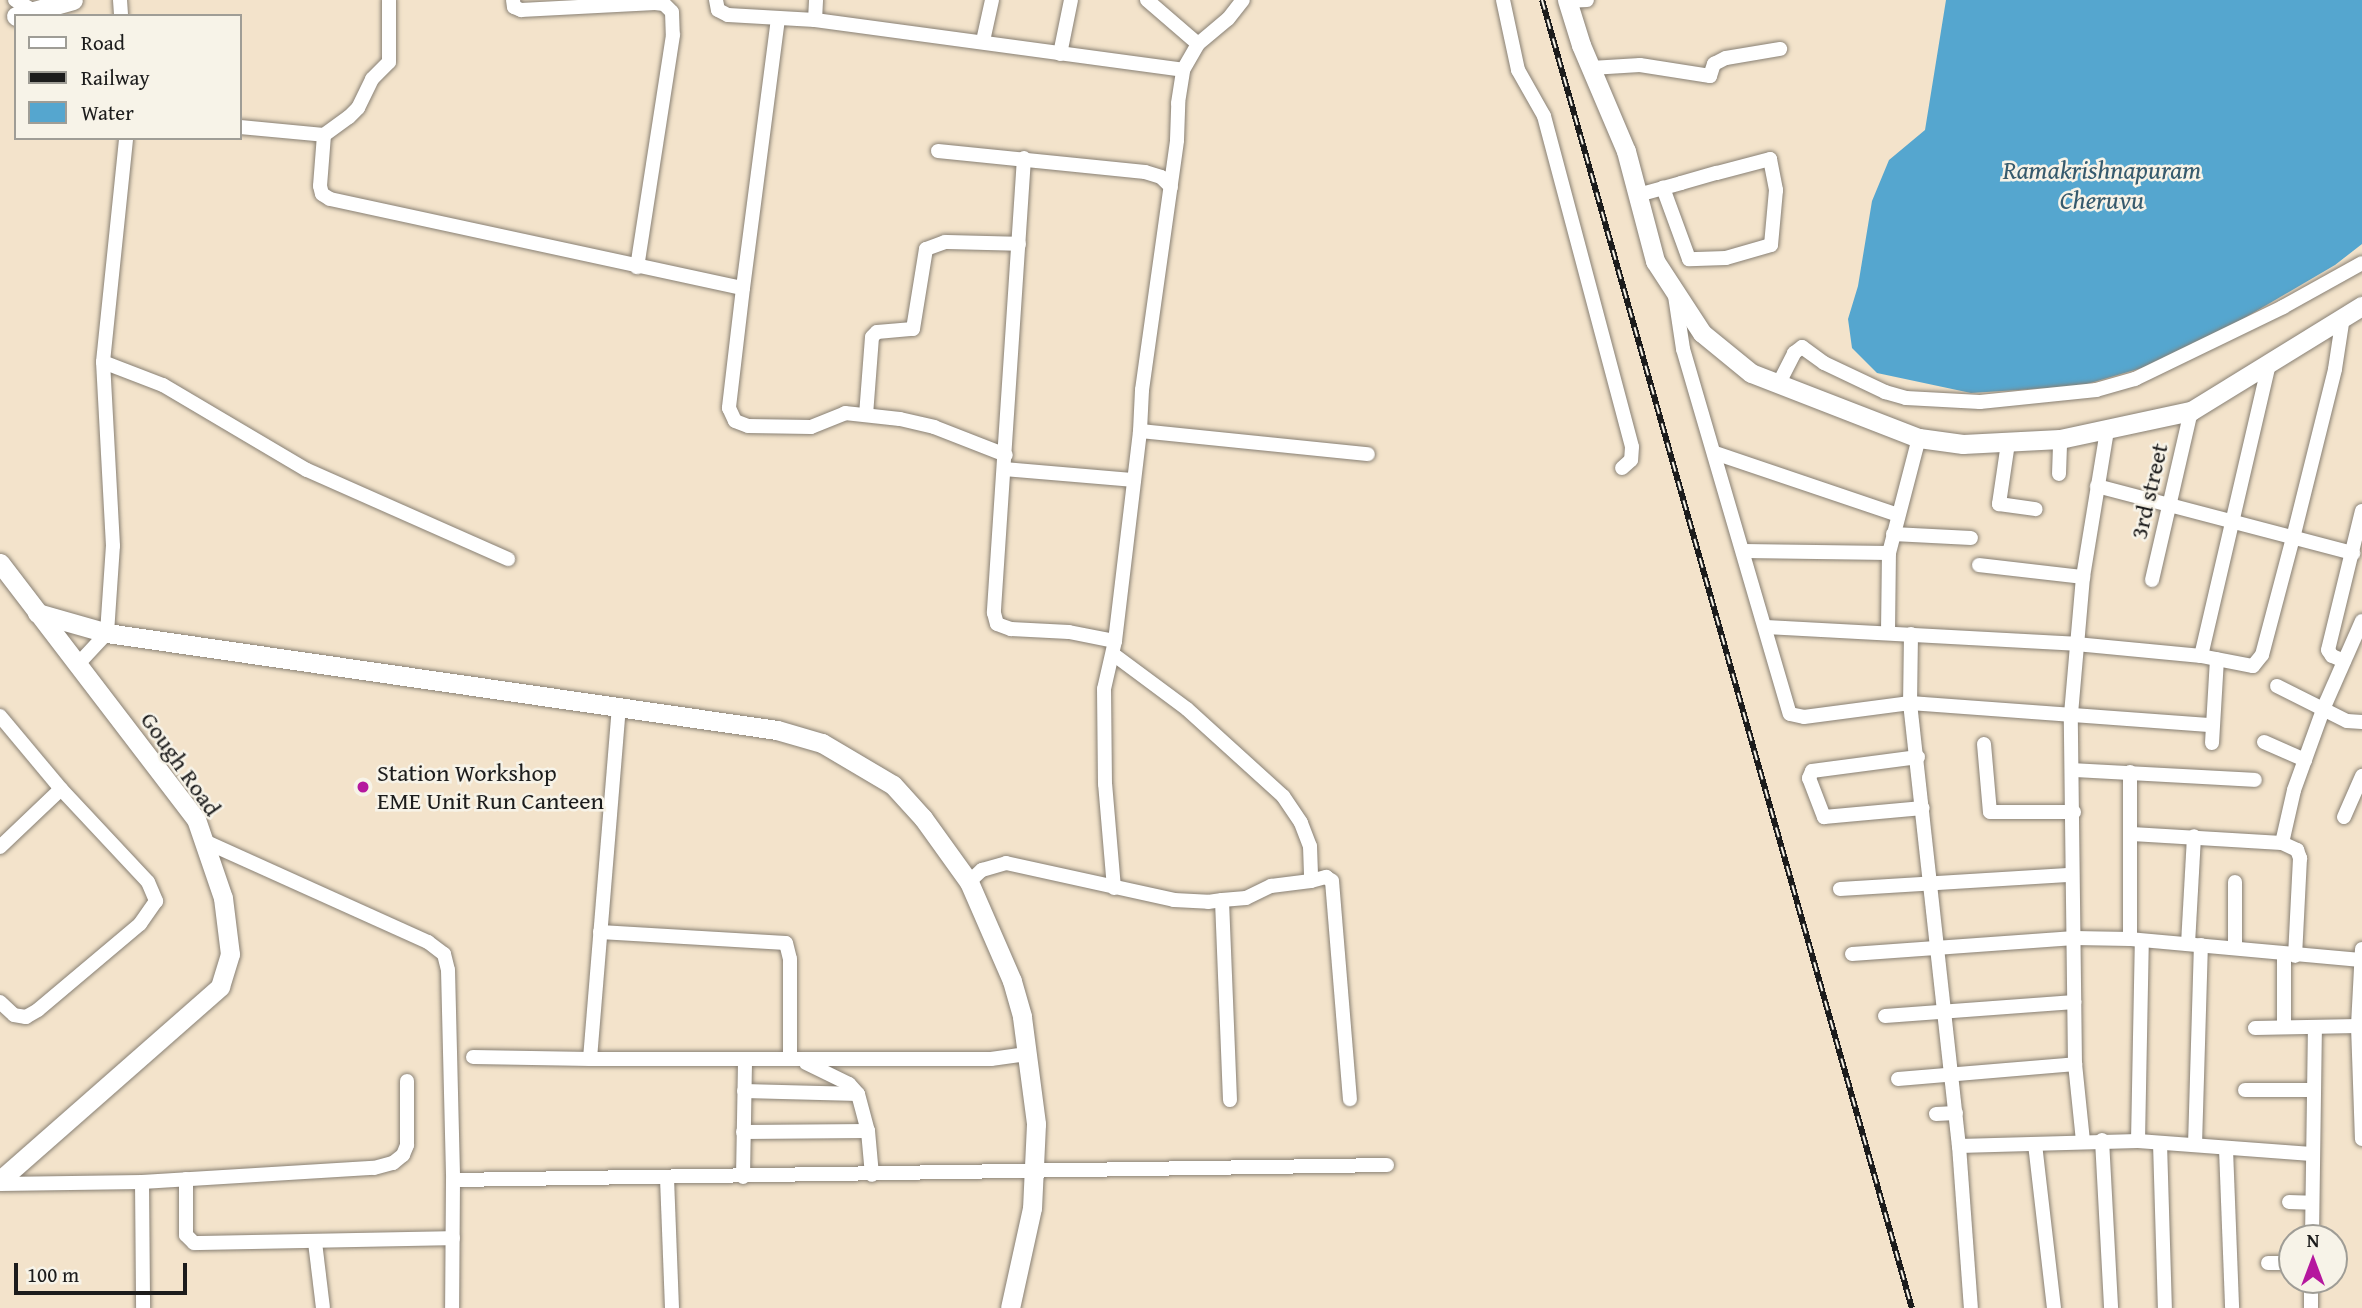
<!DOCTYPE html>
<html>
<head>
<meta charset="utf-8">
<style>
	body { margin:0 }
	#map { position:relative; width:2362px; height:1308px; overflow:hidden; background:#f3e3cb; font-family:"Gentium Book Plus",serif }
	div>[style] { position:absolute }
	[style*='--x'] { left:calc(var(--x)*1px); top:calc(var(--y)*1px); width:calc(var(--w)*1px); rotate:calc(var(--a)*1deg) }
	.water>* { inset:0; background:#55a6cf }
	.roads { filter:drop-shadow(0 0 2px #888074) drop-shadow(0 0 2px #888074) }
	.street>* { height:14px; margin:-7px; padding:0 7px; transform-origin:7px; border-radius:7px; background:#fff }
	.secondary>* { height:19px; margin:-9.5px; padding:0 9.5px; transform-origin:9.5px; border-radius:9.5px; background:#fff }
	.rail>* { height:6px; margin-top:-3px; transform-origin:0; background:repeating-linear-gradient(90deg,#f7f3e8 0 10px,#1c1c1c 0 20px); box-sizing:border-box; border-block:2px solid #1c1c1c }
	.dots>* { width:19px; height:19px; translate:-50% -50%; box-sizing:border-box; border:4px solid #f7f3e8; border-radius:50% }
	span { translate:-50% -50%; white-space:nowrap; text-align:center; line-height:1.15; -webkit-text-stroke:5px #f7f3e8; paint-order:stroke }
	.street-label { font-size:24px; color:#1c1c1c }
	.poi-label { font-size:24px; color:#1c1c1c }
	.left { translate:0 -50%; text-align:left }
	.water-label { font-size:26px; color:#365a6d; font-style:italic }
	.legend { position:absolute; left:14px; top:14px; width:228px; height:126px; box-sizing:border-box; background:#f7f3e8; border:2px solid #9f9d96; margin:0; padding:9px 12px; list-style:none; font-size:21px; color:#1c1c1c }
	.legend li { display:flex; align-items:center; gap:14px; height:35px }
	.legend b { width:35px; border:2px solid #9f9d96 }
	.north { position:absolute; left:2278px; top:1224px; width:70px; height:70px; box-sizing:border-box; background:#f7f3e8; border:2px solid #9f9d96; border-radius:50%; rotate:0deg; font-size:19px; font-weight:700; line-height:28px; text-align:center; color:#1c1c1c }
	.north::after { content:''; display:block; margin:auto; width:24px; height:32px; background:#b5179e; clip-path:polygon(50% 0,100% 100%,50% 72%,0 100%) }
	.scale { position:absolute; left:14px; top:1263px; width:173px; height:32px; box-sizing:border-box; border:4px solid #1c1c1c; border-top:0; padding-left:9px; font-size:21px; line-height:24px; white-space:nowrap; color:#1c1c1c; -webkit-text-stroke:5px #f7f3e8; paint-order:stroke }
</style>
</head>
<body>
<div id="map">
	<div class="water">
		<i style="clip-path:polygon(1946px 0,2362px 0,2362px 244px,2335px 265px,2176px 358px,2080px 386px,1971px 393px,1877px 373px,1852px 348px,1848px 319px,1858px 286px,1872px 201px,1889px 160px,1925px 130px)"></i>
	</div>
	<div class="roads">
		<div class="street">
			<i style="--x:15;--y:0;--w:22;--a:30"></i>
			<i style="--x:120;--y:0;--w:16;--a:86"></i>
			<i style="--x:513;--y:0;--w:7;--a:82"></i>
			<i style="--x:514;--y:7;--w:8;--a:23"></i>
			<i style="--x:521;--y:10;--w:134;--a:-3"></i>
			<i style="--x:655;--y:3;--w:9;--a:6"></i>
			<i style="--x:664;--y:4;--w:11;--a:45"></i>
			<i style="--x:672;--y:12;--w:23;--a:88"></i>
			<i style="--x:673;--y:35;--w:235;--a:98.8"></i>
			<i style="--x:716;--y:0;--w:10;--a:79"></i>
			<i style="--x:718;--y:10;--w:11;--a:27"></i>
			<i style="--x:728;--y:15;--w:87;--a:3.3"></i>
			<i style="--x:815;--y:20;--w:371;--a:7.7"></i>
			<i style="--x:1147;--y:0;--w:67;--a:40.8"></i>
			<i style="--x:1503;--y:0;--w:72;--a:77.9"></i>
			<i style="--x:1518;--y:70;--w:53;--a:60.5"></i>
			<i style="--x:1544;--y:116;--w:342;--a:75.1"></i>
			<i style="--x:1632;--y:447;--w:13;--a:94"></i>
			<i style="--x:1631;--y:460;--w:12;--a:138"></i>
			<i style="--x:1567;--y:1;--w:20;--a:-3"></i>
			<i style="--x:815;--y:20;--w:20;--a:-87"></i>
			<i style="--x:983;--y:41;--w:42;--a:-77.6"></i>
			<i style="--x:1060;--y:54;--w:55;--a:-78.5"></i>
			<i style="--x:1591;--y:68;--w:49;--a:-3.5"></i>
			<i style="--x:1640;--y:65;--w:71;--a:8.9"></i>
			<i style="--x:1710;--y:76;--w:13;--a:-72"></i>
			<i style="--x:1714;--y:64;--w:13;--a:-27"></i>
			<i style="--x:1726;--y:58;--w:55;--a:-9.5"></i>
			<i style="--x:240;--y:127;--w:84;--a:5.4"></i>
			<i style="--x:324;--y:135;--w:31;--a:-36"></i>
			<i style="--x:349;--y:117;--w:13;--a:-45"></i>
			<i style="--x:358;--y:108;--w:32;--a:-64"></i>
			<i style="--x:372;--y:79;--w:24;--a:-45"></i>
			<i style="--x:389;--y:62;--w:62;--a:-90"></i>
			<i style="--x:324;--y:135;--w:51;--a:94.5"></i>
			<i style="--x:320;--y:186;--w:8;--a:76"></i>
			<i style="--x:322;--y:194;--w:9;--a:32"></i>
			<i style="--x:330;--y:199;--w:422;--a:12.2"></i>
			<i style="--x:743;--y:288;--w:272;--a:-82.6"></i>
			<i style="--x:938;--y:151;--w:208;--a:5.8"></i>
			<i style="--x:1145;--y:172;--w:17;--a:17"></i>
			<i style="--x:1161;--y:177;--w:14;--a:45"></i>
			<i style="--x:1024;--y:158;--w:456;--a:93.8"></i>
			<i style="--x:994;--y:613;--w:11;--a:75"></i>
			<i style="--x:997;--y:624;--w:15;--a:20"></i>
			<i style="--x:1011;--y:629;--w:58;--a:3"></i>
			<i style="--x:1069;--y:632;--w:47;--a:11.1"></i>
			<i style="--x:1638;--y:195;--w:45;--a:-15.6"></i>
			<i style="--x:1681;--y:183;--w:37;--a:-16"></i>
			<i style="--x:1717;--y:173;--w:55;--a:-14.8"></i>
			<i style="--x:1770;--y:159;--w:32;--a:79"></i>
			<i style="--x:1776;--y:190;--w:55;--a:95.2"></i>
			<i style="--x:1771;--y:245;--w:47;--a:163.9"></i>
			<i style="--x:1726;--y:258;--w:37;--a:178"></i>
			<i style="--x:1689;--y:259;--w:76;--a:-110.1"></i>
			<i style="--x:743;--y:288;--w:121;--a:96.7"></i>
			<i style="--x:729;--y:408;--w:14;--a:65"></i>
			<i style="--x:735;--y:421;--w:14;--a:21"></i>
			<i style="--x:748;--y:426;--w:63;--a:0.9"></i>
			<i style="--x:811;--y:427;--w:37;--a:-22"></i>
			<i style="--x:845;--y:413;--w:55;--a:6.2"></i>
			<i style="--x:900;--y:419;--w:35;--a:13"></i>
			<i style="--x:934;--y:427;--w:77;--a:21.3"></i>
			<i style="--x:1675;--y:296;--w:54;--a:81.4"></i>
			<i style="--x:1683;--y:349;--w:380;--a:73.7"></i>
			<i style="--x:1790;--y:714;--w:14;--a:12"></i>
			<i style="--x:1804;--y:717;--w:107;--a:-7.5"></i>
			<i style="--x:1910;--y:703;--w:303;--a:4.2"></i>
			<i style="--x:103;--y:362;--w:64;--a:21"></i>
			<i style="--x:163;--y:385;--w:167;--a:30.6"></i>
			<i style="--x:307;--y:470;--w:220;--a:23.9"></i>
			<i style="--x:1779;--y:383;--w:34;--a:-63"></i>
			<i style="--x:1794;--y:353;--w:10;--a:-37"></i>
			<i style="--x:1802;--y:347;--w:27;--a:36"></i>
			<i style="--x:1824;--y:363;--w:68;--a:25.4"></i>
			<i style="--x:1885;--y:392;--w:22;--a:16"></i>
			<i style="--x:1906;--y:398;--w:74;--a:3.1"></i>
			<i style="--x:1980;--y:402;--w:117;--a:-5.9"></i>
			<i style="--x:2096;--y:390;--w:41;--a:-15.8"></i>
			<i style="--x:2135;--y:379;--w:165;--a:-25.9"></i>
			<i style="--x:2283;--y:307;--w:90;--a:-29.1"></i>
			<i style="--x:866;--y:415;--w:78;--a:-85.6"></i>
			<i style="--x:872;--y:337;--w:7;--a:-45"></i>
			<i style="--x:877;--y:332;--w:36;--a:-5"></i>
			<i style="--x:913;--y:329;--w:81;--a:-80.8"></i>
			<i style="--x:926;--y:249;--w:20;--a:-20"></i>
			<i style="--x:945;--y:242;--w:74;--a:1.5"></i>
			<i style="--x:1140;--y:431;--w:229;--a:5.8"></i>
			<i style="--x:2008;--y:443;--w:62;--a:98.4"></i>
			<i style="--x:1999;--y:504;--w:37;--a:8"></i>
			<i style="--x:1715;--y:453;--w:193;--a:18.7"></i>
			<i style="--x:1005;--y:469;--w:129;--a:4.9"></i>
			<i style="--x:2059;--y:474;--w:35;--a:-88"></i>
			<i style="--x:2097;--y:486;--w:265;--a:14.7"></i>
			<i style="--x:1893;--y:534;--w:78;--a:2.9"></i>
			<i style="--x:1744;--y:551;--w:145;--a:0.8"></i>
			<i style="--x:1979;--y:565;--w:105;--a:6.6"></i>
			<i style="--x:2152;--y:580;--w:173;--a:-77"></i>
			<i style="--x:1766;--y:627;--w:310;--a:3.1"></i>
			<i style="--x:2076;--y:644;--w:126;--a:5.5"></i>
			<i style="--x:2201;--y:656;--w:53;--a:10.9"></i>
			<i style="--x:2253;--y:666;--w:14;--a:-51"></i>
			<i style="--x:2262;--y:655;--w:121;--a:-75.2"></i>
			<i style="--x:2293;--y:538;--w:174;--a:-76"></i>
			<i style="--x:2335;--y:369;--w:53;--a:-81.3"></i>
			<i style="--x:1888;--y:632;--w:79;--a:-89.3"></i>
			<i style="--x:1889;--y:553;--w:119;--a:-75.4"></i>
			<i style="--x:1911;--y:634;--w:69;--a:90.8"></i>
			<i style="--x:1910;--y:703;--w:446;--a:83.7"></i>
			<i style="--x:1959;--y:1146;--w:162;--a:85.8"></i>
			<i style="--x:1113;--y:654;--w:92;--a:36.6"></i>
			<i style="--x:1187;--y:709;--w:130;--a:42.2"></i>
			<i style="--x:1283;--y:796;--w:32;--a:56"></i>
			<i style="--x:1301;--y:823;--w:25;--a:69"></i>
			<i style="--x:1310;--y:846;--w:35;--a:88"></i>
			<i style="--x:1311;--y:881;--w:16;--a:-15"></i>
			<i style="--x:1326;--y:877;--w:7;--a:34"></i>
			<i style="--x:1332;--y:881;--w:219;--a:85.3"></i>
			<i style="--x:2201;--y:656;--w:300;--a:-76.9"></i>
			<i style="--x:2344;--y:661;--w:13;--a:-157"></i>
			<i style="--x:2332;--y:656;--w:7;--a:-124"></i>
			<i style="--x:2328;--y:650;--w:143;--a:-76.3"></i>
			<i style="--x:79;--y:663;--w:41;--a:-47"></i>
			<i style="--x:107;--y:633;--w:87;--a:-86.1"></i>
			<i style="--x:113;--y:546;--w:184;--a:-93.1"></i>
			<i style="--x:103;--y:362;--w:225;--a:-84.1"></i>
			<i style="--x:2277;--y:686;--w:78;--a:26.6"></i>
			<i style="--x:2347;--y:721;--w:15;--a:4"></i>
			<i style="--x:619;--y:706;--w:354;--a:94.7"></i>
			<i style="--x:590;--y:1059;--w:401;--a:0"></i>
			<i style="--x:991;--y:1059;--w:36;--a:-8"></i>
			<i style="--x:0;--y:716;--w:95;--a:50.1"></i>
			<i style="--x:61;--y:789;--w:127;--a:46.9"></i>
			<i style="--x:148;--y:882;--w:21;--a:67"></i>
			<i style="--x:156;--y:901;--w:28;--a:125"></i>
			<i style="--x:140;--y:924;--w:133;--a:139.9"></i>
			<i style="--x:38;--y:1010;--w:14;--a:150"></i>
			<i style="--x:26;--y:1017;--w:12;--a:-171"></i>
			<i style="--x:14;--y:1015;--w:19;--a:-137"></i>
			<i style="--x:2264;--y:742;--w:45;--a:23.7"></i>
			<i style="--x:2212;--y:743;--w:84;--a:-86.6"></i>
			<i style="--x:1984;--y:744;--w:68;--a:85"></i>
			<i style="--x:1990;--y:812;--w:84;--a:0"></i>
			<i style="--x:1918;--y:757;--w:107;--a:172.5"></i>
			<i style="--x:1812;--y:771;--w:8;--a:113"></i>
			<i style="--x:1809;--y:778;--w:42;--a:69"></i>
			<i style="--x:1824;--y:817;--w:99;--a:-5.2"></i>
			<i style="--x:2073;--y:770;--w:182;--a:3.1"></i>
			<i style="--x:2344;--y:817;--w:45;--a:-66.3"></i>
			<i style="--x:2132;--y:834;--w:150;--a:3.4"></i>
			<i style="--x:2282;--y:843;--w:17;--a:25"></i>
			<i style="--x:2297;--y:850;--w:9;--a:69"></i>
			<i style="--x:2300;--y:858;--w:98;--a:92.9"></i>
			<i style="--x:204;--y:841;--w:246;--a:24.3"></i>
			<i style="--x:428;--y:942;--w:20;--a:37"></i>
			<i style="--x:444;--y:954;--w:16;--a:76"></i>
			<i style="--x:448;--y:970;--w:210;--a:88.6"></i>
			<i style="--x:453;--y:1180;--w:128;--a:90.4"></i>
			<i style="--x:2282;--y:843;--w:54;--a:-77.2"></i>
			<i style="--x:2294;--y:790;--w:88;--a:-70.1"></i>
			<i style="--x:2324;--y:707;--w:94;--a:-66.2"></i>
			<i style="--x:0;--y:847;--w:84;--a:-43.6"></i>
			<i style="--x:969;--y:882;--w:18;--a:-43"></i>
			<i style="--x:982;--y:870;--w:25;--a:-16"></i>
			<i style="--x:1006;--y:863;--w:172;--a:12.4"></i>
			<i style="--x:1174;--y:900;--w:34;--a:3"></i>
			<i style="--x:1208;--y:902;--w:14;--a:-8"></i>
			<i style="--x:2235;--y:882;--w:65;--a:90"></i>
			<i style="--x:1114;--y:888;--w:104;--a:-94.9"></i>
			<i style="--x:1105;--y:784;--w:95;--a:-90.6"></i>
			<i style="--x:1104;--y:689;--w:49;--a:-77.1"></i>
			<i style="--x:1115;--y:641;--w:211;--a:-83.2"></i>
			<i style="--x:1140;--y:431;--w:41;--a:-87.2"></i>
			<i style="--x:1142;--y:390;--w:252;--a:-82"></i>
			<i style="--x:1177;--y:140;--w:37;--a:-88"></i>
			<i style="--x:1178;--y:103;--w:33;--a:-81"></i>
			<i style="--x:1183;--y:70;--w:30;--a:-60"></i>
			<i style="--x:1198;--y:44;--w:39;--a:-40"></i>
			<i style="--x:1228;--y:19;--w:24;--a:-52"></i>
			<i style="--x:1840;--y:889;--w:232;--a:-3.5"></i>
			<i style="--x:600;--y:932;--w:186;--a:3.4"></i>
			<i style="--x:786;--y:943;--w:16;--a:76"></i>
			<i style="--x:790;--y:959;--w:100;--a:90"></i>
			<i style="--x:2130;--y:939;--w:167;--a:-90"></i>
			<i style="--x:2188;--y:944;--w:108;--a:-86.8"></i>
			<i style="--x:2362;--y:949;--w:77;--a:93"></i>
			<i style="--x:2358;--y:1026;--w:113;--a:88"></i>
			<i style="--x:1852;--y:954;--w:223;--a:-4.1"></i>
			<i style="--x:2074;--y:938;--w:56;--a:1"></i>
			<i style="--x:2130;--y:939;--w:233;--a:5.2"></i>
			<i style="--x:1885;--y:1016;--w:190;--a:-4.2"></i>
			<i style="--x:2284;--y:1027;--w:73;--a:-90"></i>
			<i style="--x:2255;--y:1028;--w:103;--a:-1.1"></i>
			<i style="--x:473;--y:1057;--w:117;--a:1"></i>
			<i style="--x:806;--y:1063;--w:48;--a:26"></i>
			<i style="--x:849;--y:1084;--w:13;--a:48"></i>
			<i style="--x:858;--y:1094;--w:38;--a:75"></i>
			<i style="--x:868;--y:1131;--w:44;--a:84.8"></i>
			<i style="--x:1898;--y:1079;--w:178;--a:-4.8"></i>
			<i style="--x:2245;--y:1090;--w:68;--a:0"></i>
			<i style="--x:744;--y:1091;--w:114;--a:1.5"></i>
			<i style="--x:1230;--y:1100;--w:200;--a:-92.3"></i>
			<i style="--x:1222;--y:900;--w:24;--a:-5"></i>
			<i style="--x:1246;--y:898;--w:28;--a:-26"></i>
			<i style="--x:1271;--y:886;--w:40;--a:-7.1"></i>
			<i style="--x:1936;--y:1114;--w:20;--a:-3"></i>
			<i style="--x:743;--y:1132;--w:125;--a:-0.5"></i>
			<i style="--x:2102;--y:1140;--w:168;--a:86.9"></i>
			<i style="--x:2083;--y:1141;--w:77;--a:-95.9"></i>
			<i style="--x:2075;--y:1064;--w:350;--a:-90.7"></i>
			<i style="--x:2071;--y:714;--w:138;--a:-85"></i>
			<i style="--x:2083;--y:577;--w:148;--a:-80.7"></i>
			<i style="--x:2138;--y:1141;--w:200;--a:-88.9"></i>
			<i style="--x:2160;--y:1143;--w:165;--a:88.3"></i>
			<i style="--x:2035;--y:1144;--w:165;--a:83.4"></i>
			<i style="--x:2195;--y:1145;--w:200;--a:-88.3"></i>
			<i style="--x:1959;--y:1146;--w:179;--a:-1.6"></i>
			<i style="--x:2138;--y:1141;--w:174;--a:4.3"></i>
			<i style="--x:2226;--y:1149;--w:159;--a:87.8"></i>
			<i style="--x:743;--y:1177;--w:117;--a:-89"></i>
			<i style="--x:667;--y:1178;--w:130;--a:87.8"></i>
			<i style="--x:186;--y:1179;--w:56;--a:90"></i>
			<i style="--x:186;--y:1235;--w:11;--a:45"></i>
			<i style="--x:194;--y:1243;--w:259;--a:-1.1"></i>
			<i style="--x:453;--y:1180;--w:934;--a:-0.92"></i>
			<i style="--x:142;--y:1182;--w:126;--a:89.5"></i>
			<i style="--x:0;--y:1184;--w:142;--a:-0.8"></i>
			<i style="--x:142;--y:1182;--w:232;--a:-3.5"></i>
			<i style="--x:374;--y:1168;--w:20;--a:-15"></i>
			<i style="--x:393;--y:1163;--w:13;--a:-39"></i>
			<i style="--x:403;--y:1155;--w:11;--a:-68"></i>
			<i style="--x:407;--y:1145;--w:64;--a:-90"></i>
			<i style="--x:2289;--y:1202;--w:23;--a:2"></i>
			<i style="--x:2312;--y:1238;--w:211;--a:-89.2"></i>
			<i style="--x:315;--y:1242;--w:66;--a:83.1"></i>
			<i style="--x:2268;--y:1263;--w:24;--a:0"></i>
			<i style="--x:2311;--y:1308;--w:28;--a:-90"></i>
		</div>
		<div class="secondary">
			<i style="--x:1567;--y:0;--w:47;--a:72.7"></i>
			<i style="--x:1581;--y:45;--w:115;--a:67"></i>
			<i style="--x:1626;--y:151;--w:114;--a:75.2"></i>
			<i style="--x:1655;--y:261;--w:86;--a:56.9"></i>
			<i style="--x:1702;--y:333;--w:63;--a:39.2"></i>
			<i style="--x:1751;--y:373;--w:180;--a:21.2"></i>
			<i style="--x:1919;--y:438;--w:44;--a:7.8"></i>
			<i style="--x:1963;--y:444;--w:97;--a:-3"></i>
			<i style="--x:2060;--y:439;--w:134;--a:-12.1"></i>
			<i style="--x:2191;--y:411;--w:201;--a:-31.6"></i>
			<i style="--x:16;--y:16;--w:59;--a:-15.7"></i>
			<i style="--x:0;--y:563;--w:322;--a:52.6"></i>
			<i style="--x:196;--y:819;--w:83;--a:71.1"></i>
			<i style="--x:223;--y:898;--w:56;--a:82.9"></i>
			<i style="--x:230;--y:954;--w:34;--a:107"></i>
			<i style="--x:220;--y:987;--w:293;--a:138.7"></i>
			<i style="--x:37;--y:613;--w:73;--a:15.9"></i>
			<i style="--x:107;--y:633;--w:677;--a:8.24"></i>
			<i style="--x:777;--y:730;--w:47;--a:16.1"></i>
			<i style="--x:822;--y:743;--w:82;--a:30.6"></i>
			<i style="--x:893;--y:785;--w:45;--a:47.7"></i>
			<i style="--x:923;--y:818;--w:79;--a:54.3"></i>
			<i style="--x:969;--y:882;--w:108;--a:66.5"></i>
			<i style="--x:1012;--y:981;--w:37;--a:74"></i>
			<i style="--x:1022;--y:1017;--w:108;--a:82.5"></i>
			<i style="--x:1036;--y:1124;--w:84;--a:92.7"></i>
			<i style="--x:1032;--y:1208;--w:102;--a:102.4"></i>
		</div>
	</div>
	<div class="rail">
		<i style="--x:1542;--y:0;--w:1359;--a:74.21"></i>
	</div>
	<div class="dots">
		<i style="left:363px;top:787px;background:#b5179e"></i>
	</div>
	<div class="street-label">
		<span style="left:2149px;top:491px;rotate:-77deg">3rd street</span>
		<span style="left:181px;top:764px;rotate:55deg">Gough Road</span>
	</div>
	<div class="poi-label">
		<span class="left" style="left:377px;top:787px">Station Workshop<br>EME Unit Run Canteen</span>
	</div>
	<div class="water-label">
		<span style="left:2102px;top:185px">Ramakrishnapuram<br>Cheruvu</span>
	</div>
	<ul class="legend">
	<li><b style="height:9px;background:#fff"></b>Road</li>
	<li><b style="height:9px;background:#1c1c1c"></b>Railway</li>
	<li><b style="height:19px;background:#55a6cf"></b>Water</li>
	</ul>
	<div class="north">N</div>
	<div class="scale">100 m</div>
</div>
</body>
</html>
